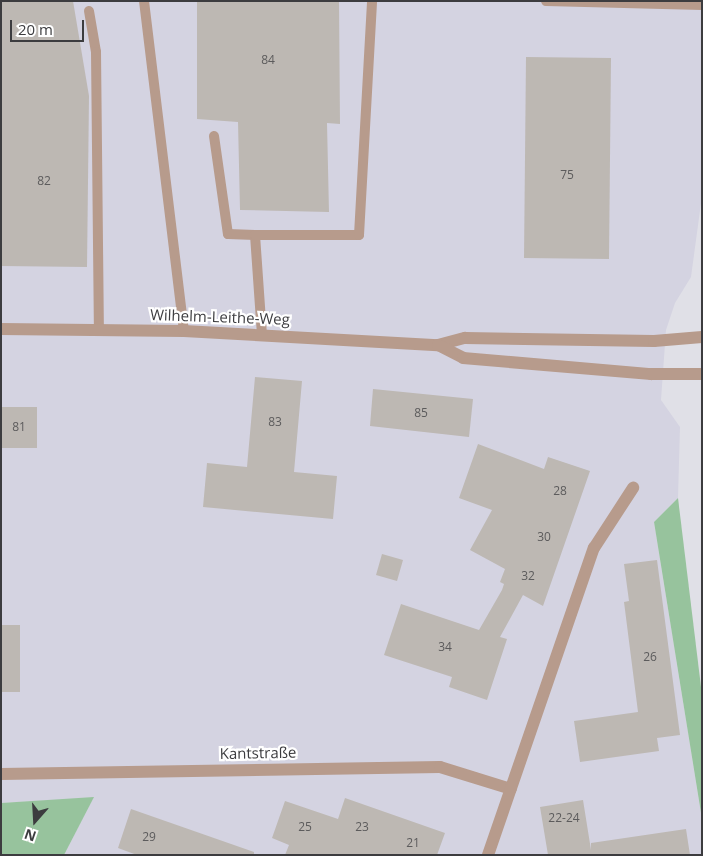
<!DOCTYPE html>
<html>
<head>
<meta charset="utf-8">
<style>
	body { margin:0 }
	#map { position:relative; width:703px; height:856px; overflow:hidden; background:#e0e0e7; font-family:"Open Sans",sans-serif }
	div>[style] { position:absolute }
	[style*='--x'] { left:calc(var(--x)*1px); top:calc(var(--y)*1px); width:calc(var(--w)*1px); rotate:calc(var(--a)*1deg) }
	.built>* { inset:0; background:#d4d3e1 }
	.green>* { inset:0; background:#97c39d }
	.building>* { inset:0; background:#bdb8b3 }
	.lane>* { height:10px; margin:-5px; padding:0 5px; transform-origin:5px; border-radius:5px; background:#b79b8c }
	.street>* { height:12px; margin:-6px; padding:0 6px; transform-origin:6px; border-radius:6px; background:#b79b8c }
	span { translate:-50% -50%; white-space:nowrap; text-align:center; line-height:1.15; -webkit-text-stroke:4.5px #fff; paint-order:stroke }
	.number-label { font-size:12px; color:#5c5b5c }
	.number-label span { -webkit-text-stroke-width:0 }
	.street-label { font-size:15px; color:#3c3c3f }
	.frame { position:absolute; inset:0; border:2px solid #3c3c3f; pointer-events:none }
	.north { position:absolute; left:10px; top:796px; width:50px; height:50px; -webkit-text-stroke:4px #fff; paint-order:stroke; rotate:199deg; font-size:14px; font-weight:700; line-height:20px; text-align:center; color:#3c3c3f }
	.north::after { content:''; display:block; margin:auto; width:18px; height:22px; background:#3c3c3f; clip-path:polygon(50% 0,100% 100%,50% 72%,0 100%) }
	.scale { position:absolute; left:10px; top:20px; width:74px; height:22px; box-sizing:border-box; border:2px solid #3c3c3f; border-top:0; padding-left:6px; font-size:15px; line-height:18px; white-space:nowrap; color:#3c3c3f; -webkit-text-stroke:4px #fff; paint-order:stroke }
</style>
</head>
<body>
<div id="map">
	<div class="built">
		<i style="clip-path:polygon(1px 1px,702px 1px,702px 196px,691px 277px,675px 303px,666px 330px,661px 400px,680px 427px,678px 498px,654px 522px,702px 819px,702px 855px,64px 855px,93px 798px,1px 803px)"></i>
	</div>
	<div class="green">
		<i style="clip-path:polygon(678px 498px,702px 695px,702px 819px,654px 522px)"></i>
		<i style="clip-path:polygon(94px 797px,64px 855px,1px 855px,1px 803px)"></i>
	</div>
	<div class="building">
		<i style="clip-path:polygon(1px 1px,73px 1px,89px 96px,87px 267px,1px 266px)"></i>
		<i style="clip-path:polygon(197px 1px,339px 1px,340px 124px,327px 123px,329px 212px,240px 210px,238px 122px,197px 119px)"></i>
		<i style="clip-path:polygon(526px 57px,611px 58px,609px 259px,524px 258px)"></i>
		<i style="clip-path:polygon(255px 377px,302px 381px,294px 472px,337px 476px,333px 519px,203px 507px,207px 463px,247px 467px)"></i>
		<i style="clip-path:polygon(373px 389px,473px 399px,469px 437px,370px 426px)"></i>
		<i style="clip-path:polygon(1px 407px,37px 407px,37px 448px,1px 448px)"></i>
		<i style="clip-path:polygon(478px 444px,544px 469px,548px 457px,590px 471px,543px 606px,523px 595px,500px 637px,507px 639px,487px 700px,449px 687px,452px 677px,384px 655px,401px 604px,479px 630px,502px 590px,504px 584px,500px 582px,505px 569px,470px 550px,492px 510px,459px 498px)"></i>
		<i style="clip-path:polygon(382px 554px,403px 560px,397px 581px,376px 575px)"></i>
		<i style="clip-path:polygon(657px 560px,680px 735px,657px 738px,659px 751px,580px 762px,574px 721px,638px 712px,624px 602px,629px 601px,624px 564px)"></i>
		<i style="clip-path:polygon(1px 625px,20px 625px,20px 692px,1px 692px)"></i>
		<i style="clip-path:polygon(345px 798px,445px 833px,437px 855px,285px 855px,289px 845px,272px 838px,285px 801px,338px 819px)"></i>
		<i style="clip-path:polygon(583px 800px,591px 850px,591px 843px,686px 829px,690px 855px,548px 855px,540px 807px)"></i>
		<i style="clip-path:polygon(131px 809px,254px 852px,254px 855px,137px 855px,118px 848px)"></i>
	</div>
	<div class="lane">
		<i style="--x:144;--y:1;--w:332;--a:83.1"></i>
		<i style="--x:546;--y:1;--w:156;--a:1.5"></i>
		<i style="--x:89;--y:11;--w:42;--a:80.3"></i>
		<i style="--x:96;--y:52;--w:277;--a:89.4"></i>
		<i style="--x:214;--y:136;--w:99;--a:81.9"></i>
		<i style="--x:228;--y:234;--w:27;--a:2"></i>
		<i style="--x:255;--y:235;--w:100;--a:86"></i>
		<i style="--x:255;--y:235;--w:104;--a:0"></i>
		<i style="--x:359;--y:235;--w:234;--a:-86.8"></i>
	</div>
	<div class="street">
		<i style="--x:1;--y:329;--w:183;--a:0.6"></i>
		<i style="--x:184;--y:331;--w:254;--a:3.2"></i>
		<i style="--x:438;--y:345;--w:28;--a:-15"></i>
		<i style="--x:465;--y:338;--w:189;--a:0.9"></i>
		<i style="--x:654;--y:341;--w:48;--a:-4.8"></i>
		<i style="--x:438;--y:345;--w:28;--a:27"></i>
		<i style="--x:463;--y:358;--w:189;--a:4.9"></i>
		<i style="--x:651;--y:374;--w:51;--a:0"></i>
		<i style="--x:1;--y:774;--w:439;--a:-0.9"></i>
		<i style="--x:440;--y:767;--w:74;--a:17.2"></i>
		<i style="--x:488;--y:855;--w:325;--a:-71"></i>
		<i style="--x:594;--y:548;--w:72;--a:-57"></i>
	</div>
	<div class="number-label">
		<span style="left:268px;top:60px">84</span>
		<span style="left:567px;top:175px">75</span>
		<span style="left:44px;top:181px">82</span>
		<span style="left:421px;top:413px">85</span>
		<span style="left:275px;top:422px">83</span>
		<span style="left:19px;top:427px">81</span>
		<span style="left:560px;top:491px">28</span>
		<span style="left:544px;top:537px">30</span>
		<span style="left:528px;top:576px">32</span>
		<span style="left:445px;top:647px">34</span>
		<span style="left:650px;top:657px">26</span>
		<span style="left:564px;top:818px">22-24</span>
		<span style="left:305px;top:827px">25</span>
		<span style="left:362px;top:827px">23</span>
		<span style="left:149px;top:837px">29</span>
		<span style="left:413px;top:843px">21</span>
	</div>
	<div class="street-label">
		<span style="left:220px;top:317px;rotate:2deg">Wilhelm-Leithe-Weg</span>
		<span style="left:258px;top:753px;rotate:-1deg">Kantstraße</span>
	</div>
	<div class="frame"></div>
	<div class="north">N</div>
	<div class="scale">20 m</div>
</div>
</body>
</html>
